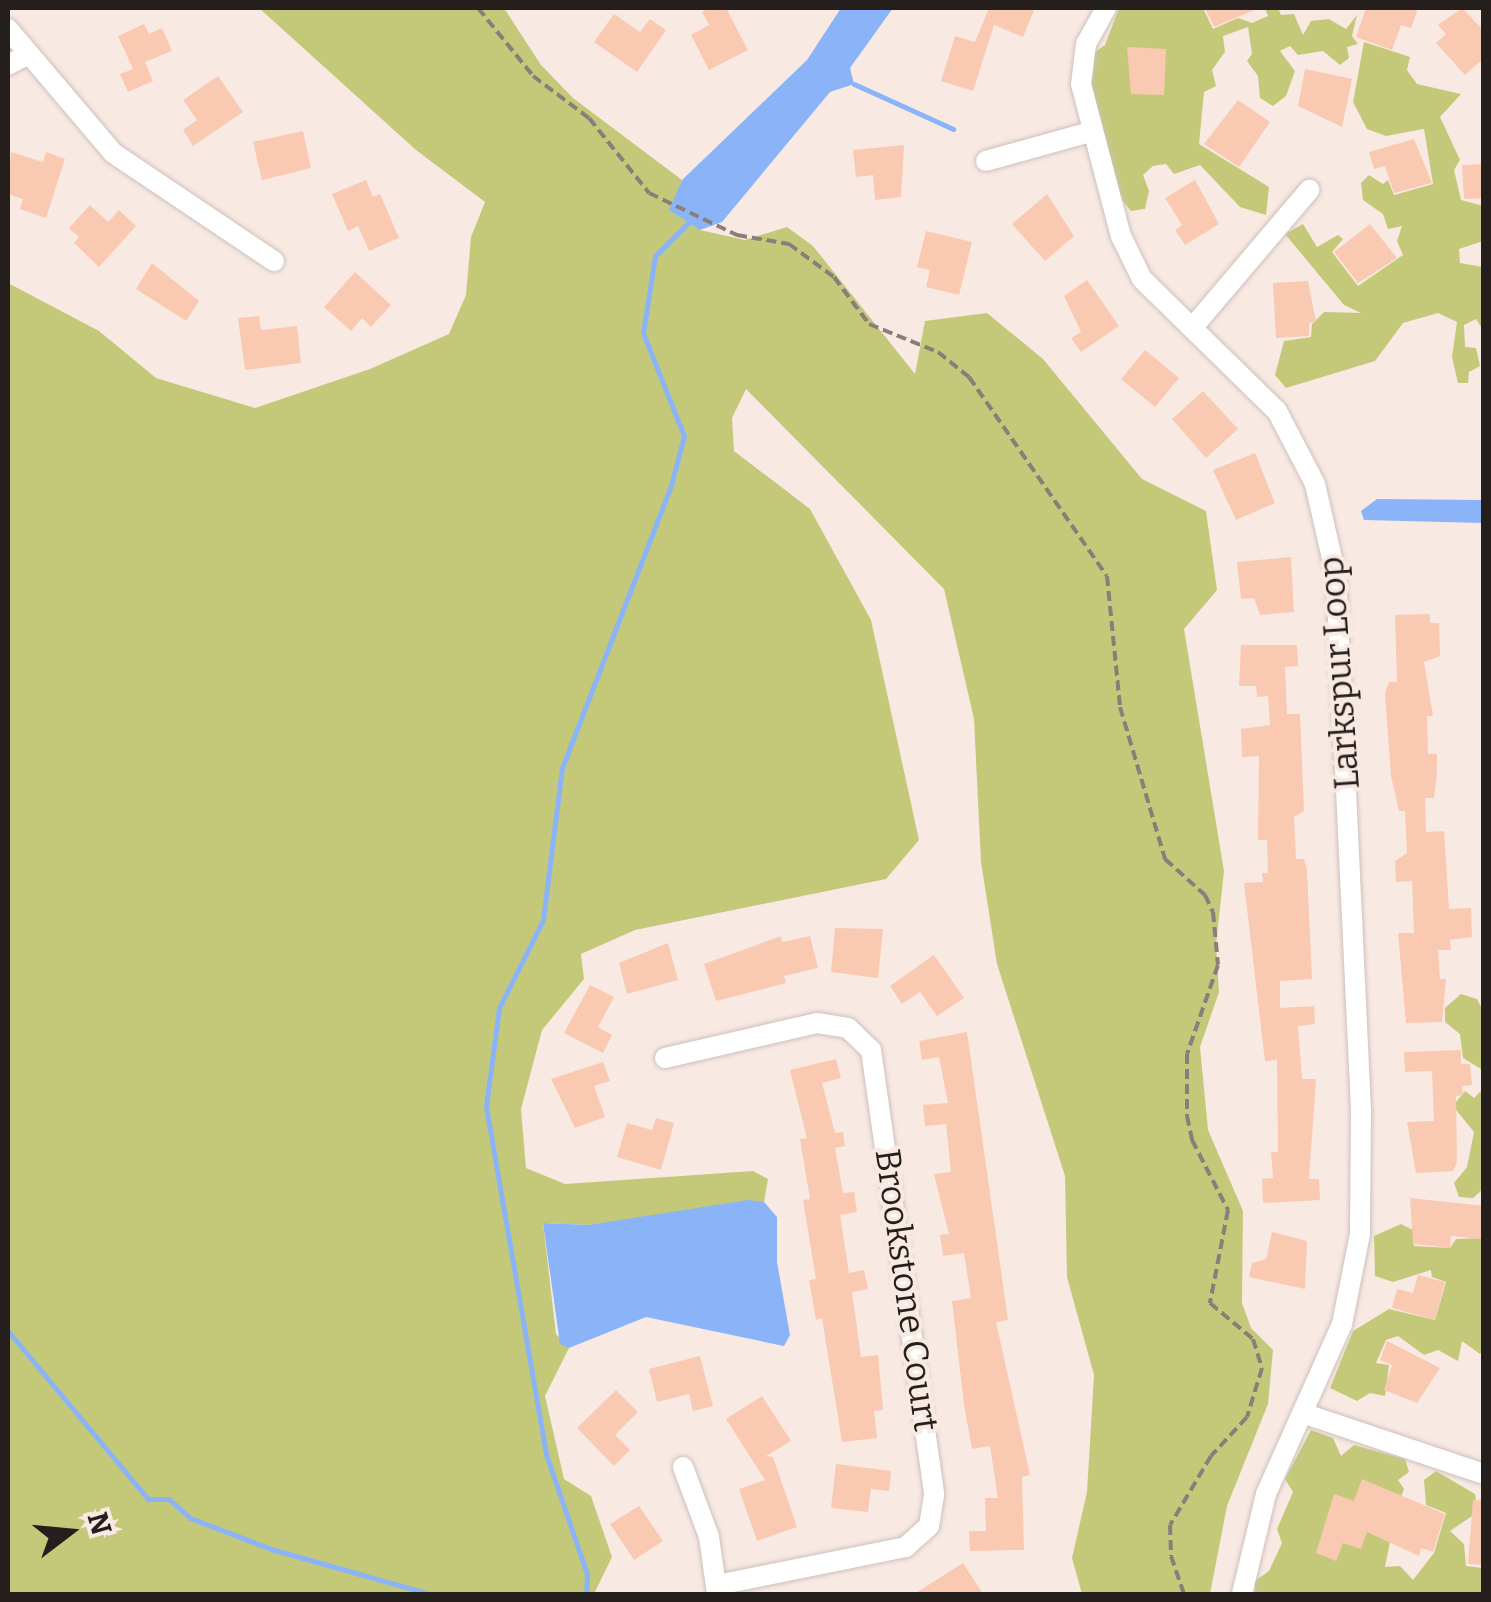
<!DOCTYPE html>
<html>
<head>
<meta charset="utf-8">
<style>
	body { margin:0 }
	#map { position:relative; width:1491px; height:1602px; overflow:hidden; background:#f8eae3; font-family:Bitter,serif }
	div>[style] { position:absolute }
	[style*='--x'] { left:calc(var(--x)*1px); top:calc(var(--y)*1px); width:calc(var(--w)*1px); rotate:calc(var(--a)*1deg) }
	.green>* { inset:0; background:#c4c979 }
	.water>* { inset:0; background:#8bb3f8 }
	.stream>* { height:5px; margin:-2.5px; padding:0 2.5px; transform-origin:2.5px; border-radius:2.5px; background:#8bb3f8 }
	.building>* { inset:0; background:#fac9b2 }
	.path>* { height:4px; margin-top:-2px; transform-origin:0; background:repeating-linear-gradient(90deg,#887e7a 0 10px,transparent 0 15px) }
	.roads { filter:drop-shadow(0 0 2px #cec0ba) drop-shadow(0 0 2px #cec0ba) }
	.minor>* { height:20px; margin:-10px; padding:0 10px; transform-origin:10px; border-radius:10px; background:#fff }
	span { translate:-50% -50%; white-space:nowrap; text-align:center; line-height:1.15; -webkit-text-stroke:8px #f8eae3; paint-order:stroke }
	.street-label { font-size:35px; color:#241f1d }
	.frame { position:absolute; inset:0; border:10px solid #241f1d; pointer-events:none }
	.north { position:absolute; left:20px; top:1482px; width:100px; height:100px; -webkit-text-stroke:8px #f8eae3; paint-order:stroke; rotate:74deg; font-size:28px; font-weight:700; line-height:40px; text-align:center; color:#241f1d }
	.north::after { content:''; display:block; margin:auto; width:35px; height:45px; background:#241f1d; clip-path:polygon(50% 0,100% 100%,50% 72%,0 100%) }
</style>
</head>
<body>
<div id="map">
	<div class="green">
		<i style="clip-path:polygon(259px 8px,504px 8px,541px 65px,573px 98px,682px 180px,670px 210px,700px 230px,745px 240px,787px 227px,813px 246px,915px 374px,925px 321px,987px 313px,1043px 359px,1142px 479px,1206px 511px,1217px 590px,1184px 629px,1224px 871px,1216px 945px,1219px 992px,1200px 1047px,1208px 1130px,1243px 1211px,1242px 1303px,1251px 1328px,1273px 1350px,1268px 1404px,1227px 1506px,1210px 1594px,1082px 1594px,1072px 1558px,1087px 1492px,1094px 1375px,1067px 1277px,1065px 1176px,997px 964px,981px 862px,974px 719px,944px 589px,746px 389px,732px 418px,734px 451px,810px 509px,871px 620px,919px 840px,886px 879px,635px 930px,581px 954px,584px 979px,542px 1030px,521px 1109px,526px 1168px,565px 1184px,753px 1171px,768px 1179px,764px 1202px,588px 1225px,543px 1223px,556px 1334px,569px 1348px,545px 1396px,564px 1479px,591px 1496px,612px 1557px,594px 1594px,8px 1594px,8px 283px,99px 331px,156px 378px,255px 408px,370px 369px,449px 334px,466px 295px,471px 237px,485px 202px,416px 150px)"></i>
		<i style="clip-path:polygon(1119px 8px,1203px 8px,1213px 29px,1238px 18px,1252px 23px,1268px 16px,1265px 8px,1278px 8px,1281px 15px,1294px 14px,1303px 35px,1311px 21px,1329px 19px,1346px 29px,1357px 15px,1352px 36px,1358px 44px,1347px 47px,1349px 58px,1340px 65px,1323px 51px,1298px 55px,1290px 46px,1280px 51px,1295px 71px,1286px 96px,1273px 106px,1260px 98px,1258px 76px,1247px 61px,1252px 54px,1248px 27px,1223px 36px,1225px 52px,1212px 70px,1216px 86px,1204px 92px,1199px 144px,1269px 187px,1266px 215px,1240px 207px,1200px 165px,1174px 174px,1166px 164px,1153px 166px,1143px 175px,1149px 191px,1145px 209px,1131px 211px,1120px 198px,1091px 89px,1095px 52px,1105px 45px)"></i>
		<i style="clip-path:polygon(1364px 42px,1410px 57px,1407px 70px,1417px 84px,1461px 94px,1440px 117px,1460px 160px,1454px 170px,1461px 200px,1483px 206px,1483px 241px,1459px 249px,1460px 263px,1483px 267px,1483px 330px,1476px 319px,1464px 325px,1465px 347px,1476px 348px,1480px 366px,1469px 372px,1468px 383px,1458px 383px,1452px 357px,1457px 322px,1438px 313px,1403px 323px,1375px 361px,1286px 388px,1275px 375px,1284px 341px,1311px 337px,1312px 324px,1324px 312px,1361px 313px,1344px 305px,1285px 234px,1303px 224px,1317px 247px,1338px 235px,1343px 239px,1332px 252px,1358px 286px,1403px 255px,1397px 241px,1402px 226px,1388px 229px,1383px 214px,1363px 200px,1361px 183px,1369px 175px,1383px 184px,1388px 180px,1394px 195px,1433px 184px,1424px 129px,1386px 136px,1367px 129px,1353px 102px)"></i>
		<i style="clip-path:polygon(1461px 994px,1477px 999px,1483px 1011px,1483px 1189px,1473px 1198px,1459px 1197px,1454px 1183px,1467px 1167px,1474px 1132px,1453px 1106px,1465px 1091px,1474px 1098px,1482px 1090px,1481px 1069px,1463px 1058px,1460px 1034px,1445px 1022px,1445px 1008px)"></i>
		<i style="clip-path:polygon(1401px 1224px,1413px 1230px,1414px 1246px,1450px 1248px,1456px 1239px,1483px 1238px,1484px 1349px,1480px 1354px,1462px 1341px,1458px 1361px,1438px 1350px,1424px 1355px,1398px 1336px,1386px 1340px,1376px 1363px,1389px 1365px,1385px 1396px,1370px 1393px,1357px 1401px,1330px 1388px,1353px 1331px,1389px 1309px,1435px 1320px,1446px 1282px,1432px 1277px,1431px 1270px,1393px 1282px,1375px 1276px,1374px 1236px)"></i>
		<i style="clip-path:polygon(1311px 1430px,1333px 1438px,1341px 1456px,1354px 1445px,1405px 1459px,1409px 1472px,1398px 1480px,1404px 1489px,1385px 1538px,1390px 1542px,1385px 1567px,1400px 1566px,1413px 1580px,1434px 1553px,1446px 1513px,1426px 1505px,1424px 1480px,1436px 1471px,1475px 1494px,1478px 1512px,1450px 1531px,1464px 1544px,1466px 1566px,1483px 1568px,1483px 1594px,1255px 1594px,1255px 1581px,1269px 1571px,1282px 1543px,1277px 1529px,1293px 1492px,1285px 1479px)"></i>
	</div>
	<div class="water">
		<i style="clip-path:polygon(841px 8px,893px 8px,850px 68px,854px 84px,830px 92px,722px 222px,700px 230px,669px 210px,682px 180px,807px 60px)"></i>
		<i style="clip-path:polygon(1377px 499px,1483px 500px,1483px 523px,1364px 520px,1361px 511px)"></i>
		<i style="clip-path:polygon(748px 1200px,764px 1202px,777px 1217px,777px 1262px,790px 1335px,784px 1346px,646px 1317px,569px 1348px,560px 1344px,543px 1223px,588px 1225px)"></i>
	</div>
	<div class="stream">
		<i style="--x:854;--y:84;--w:109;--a:24.4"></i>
		<i style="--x:8;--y:1331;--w:219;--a:50.2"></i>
		<i style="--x:148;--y:1499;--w:21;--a:0"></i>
		<i style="--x:169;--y:1499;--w:28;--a:42"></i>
		<i style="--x:190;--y:1518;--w:87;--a:20.9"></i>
		<i style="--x:271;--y:1549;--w:165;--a:15.8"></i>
		<i style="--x:586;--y:1594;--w:20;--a:-87"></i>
		<i style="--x:587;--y:1574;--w:127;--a:-108.9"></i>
		<i style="--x:546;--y:1454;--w:353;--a:-99.8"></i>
		<i style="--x:486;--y:1106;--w:99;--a:-82.4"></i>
		<i style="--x:499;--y:1008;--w:98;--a:-63.4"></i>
		<i style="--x:543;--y:920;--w:153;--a:-82.9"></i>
		<i style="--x:562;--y:768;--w:303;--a:-68.9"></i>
		<i style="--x:671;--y:485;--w:51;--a:-75.1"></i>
		<i style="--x:684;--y:436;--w:111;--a:-111.7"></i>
		<i style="--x:643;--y:333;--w:78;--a:-81.1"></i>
		<i style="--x:655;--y:256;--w:48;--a:-45"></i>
	</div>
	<div class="building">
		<i style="clip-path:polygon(710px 8px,726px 8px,748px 50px,709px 70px,691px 35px,709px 25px,702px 12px)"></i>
		<i style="clip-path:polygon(989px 8px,1035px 8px,1023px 37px,994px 25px,973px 91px,941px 81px,955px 36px,975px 42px)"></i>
		<i style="clip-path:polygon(1205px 8px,1259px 8px,1214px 27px)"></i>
		<i style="clip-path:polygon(1366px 8px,1418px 8px,1411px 28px,1401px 25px,1392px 50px,1356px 37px)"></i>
		<i style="clip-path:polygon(1462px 8px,1484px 31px,1484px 58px,1465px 75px,1436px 43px,1446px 34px,1438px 25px)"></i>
		<i style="clip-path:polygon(614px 14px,640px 32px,650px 19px,666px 30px,637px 72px,594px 42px)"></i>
		<i style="clip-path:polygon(144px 24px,149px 34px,162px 28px,172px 51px,145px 62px,153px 81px,128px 92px,120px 74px,133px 69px,118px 36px)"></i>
		<i style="clip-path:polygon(1127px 47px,1166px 49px,1164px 95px,1131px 94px)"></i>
		<i style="clip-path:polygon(1305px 69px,1352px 79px,1342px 127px,1298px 106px)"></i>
		<i style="clip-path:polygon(218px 76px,243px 112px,193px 146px,183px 130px,197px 120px,183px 100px)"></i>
		<i style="clip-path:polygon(1238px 100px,1270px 122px,1239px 167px,1204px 144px)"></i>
		<i style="clip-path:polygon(303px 131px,311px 168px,262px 180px,253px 142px)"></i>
		<i style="clip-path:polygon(1414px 139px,1432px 183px,1394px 193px,1385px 166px,1374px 169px,1369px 152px)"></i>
		<i style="clip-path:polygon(904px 145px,901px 197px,875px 200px,873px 175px,856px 177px,853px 150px)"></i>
		<i style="clip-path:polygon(11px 152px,43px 162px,46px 152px,65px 159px,46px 218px,20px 209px,23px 199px,8px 194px)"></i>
		<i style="clip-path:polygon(1484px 164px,1484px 198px,1464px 199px,1462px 165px)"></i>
		<i style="clip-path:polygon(366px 180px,373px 197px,380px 194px,399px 238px,369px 251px,358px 226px,348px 231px,332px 194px)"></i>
		<i style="clip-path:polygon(1195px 180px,1219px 224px,1185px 245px,1175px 230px,1182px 225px,1165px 198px)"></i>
		<i style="clip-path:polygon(1047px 194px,1074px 236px,1045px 261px,1012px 224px)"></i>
		<i style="clip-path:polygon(90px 205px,108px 222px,119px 210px,136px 226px,99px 267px,74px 243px,79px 237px,69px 228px)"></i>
		<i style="clip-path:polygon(1370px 224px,1397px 258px,1358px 283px,1334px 252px)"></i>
		<i style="clip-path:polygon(926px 231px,972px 242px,959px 295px,926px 287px,930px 270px,917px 267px)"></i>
		<i style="clip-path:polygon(152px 263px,199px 301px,186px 321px,136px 289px)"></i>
		<i style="clip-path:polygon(355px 272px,391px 305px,371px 327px,362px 318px,351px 331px,324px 307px)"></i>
		<i style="clip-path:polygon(1087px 280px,1119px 326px,1081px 352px,1071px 338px,1081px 332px,1064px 296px)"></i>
		<i style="clip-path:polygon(1308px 281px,1316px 322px,1309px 323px,1309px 336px,1276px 338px,1273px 283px)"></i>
		<i style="clip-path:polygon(259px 316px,261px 330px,297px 326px,301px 363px,245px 370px,238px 318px)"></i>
		<i style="clip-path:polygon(1145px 350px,1179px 378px,1155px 407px,1121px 379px)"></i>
		<i style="clip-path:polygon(1203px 391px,1238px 429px,1206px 458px,1172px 419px)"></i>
		<i style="clip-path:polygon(1255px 453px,1275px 503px,1236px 520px,1213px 470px)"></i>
		<i style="clip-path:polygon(1291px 557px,1294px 612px,1260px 615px,1254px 598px,1241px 599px,1237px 562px)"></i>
		<i style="clip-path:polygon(1430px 614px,1430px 623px,1439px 623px,1440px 656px,1424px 662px,1433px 716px,1427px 716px,1428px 754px,1437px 754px,1437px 774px,1434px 798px,1425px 798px,1426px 832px,1444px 831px,1449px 909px,1471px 908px,1472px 937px,1450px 940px,1451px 950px,1438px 950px,1440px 979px,1446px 979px,1442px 1022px,1406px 1023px,1398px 933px,1414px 933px,1412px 881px,1396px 882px,1395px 861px,1407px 853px,1405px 811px,1399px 811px,1391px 776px,1385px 693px,1389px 682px,1397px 682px,1395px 615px)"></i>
		<i style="clip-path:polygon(1241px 645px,1297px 645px,1298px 666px,1285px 667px,1287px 714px,1300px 714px,1304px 811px,1294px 817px,1296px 859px,1304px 859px,1307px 870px,1312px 979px,1280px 981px,1280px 1008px,1314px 1006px,1315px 1024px,1298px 1026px,1302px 1079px,1316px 1079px,1309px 1179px,1319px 1179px,1320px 1200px,1263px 1203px,1262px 1179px,1273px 1178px,1271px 1152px,1278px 1152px,1277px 1060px,1265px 1061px,1244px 883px,1263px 882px,1262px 873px,1268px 873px,1267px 840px,1258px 840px,1259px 756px,1242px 757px,1241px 729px,1270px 725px,1268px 696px,1257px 697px,1256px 686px,1239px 686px)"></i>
		<i style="clip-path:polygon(835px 928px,883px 929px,878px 978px,831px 972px)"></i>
		<i style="clip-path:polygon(781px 936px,782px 942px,810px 936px,818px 968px,784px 976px,786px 983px,716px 1001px,704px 964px)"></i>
		<i style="clip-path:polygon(668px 943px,678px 980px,627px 994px,619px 963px)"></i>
		<i style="clip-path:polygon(934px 955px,964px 998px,937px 1016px,920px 992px,902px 1004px,890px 986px)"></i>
		<i style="clip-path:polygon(590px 985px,614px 997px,598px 1027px,612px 1035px,603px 1053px,564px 1033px)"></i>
		<i style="clip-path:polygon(967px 1032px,1008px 1320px,996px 1322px,1030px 1475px,1022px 1477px,1024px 1550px,970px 1551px,969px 1531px,986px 1531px,985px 1498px,998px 1498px,990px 1446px,972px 1449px,964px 1405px,952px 1301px,971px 1298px,964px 1253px,943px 1256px,940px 1235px,949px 1234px,934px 1174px,951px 1172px,946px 1124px,925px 1126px,923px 1105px,948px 1103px,939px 1057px,922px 1060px,919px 1041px)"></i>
		<i style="clip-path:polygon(1461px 1050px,1461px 1064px,1470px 1064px,1472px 1085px,1462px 1086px,1463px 1095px,1456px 1096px,1457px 1162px,1453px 1171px,1416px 1173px,1407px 1122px,1434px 1121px,1432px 1071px,1405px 1072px,1404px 1052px)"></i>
		<i style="clip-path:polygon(836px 1059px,841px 1078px,822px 1083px,835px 1133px,843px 1132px,845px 1146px,835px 1148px,843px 1193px,854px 1192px,857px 1212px,840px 1215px,849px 1273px,864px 1270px,868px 1289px,852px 1292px,861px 1357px,878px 1355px,883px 1410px,874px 1411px,877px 1438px,842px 1442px,822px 1318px,816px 1320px,809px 1280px,816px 1279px,803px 1200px,810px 1199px,800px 1139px,807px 1138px,790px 1070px)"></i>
		<i style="clip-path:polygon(603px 1062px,610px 1081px,594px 1086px,605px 1117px,575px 1128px,551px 1079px)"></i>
		<i style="clip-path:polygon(656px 1118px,674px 1123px,661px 1170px,617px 1157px,627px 1123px,652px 1130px)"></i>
		<i style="clip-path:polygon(1410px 1198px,1484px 1206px,1482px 1239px,1451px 1236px,1450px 1248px,1413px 1244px)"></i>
		<i style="clip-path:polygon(1272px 1232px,1307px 1241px,1305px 1289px,1249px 1277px,1252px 1263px,1266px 1259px)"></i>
		<i style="clip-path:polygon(1418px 1275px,1445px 1282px,1435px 1320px,1392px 1308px,1397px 1289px,1413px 1293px)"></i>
		<i style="clip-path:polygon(1387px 1341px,1440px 1368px,1417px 1403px,1384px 1390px,1392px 1365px,1380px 1360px)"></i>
		<i style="clip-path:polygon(700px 1356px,713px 1406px,693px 1411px,689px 1394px,657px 1402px,649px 1369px)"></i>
		<i style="clip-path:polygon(616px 1390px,638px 1412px,615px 1435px,630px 1450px,614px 1466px,577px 1428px)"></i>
		<i style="clip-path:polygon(762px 1396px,791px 1441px,766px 1456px,773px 1457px,797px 1527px,757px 1541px,739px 1489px,765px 1480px,726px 1419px)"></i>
		<i style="clip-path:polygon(836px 1464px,891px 1471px,889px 1491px,871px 1489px,868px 1512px,831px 1508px)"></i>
		<i style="clip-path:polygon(1362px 1479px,1445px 1514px,1433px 1552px,1421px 1548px,1419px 1556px,1367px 1532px,1361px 1549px,1343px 1543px,1336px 1561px,1316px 1553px,1334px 1494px,1354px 1501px)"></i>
		<i style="clip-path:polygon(1473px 1500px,1484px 1500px,1484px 1565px,1468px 1564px)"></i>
		<i style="clip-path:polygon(639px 1506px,663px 1541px,634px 1560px,610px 1524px)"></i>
		<i style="clip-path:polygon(963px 1563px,983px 1594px,914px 1594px)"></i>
	</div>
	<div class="path">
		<i style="--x:478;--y:8;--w:87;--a:51"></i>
		<i style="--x:533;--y:76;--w:70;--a:36.9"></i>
		<i style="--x:589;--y:118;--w:96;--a:51.3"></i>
		<i style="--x:649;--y:193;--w:98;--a:25.5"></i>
		<i style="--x:737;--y:235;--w:53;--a:9.8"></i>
		<i style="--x:789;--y:244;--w:56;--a:36.3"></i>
		<i style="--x:834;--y:277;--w:59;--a:53.3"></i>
		<i style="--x:869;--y:324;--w:74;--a:22.1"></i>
		<i style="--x:938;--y:352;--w:40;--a:39"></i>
		<i style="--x:969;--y:377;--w:242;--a:55.3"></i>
		<i style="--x:1107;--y:576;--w:132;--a:84.3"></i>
		<i style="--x:1120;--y:707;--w:159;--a:73.5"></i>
		<i style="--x:1165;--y:859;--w:54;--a:42"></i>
		<i style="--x:1205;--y:895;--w:19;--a:65"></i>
		<i style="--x:1213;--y:912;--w:53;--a:84.6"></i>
		<i style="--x:1218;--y:965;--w:94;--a:109.2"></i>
		<i style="--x:1187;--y:1054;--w:62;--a:90"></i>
		<i style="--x:1187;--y:1116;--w:25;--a:78"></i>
		<i style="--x:1192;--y:1140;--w:79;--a:62.8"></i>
		<i style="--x:1228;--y:1210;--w:95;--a:101"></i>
		<i style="--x:1210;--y:1303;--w:56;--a:39.9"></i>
		<i style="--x:1253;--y:1339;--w:30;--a:73"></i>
		<i style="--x:1262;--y:1368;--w:51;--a:107"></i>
		<i style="--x:1247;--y:1417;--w:53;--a:132.7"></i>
		<i style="--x:1211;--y:1456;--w:80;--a:120.7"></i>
		<i style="--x:1170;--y:1525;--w:31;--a:88"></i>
		<i style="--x:1171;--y:1556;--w:40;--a:71.1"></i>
	</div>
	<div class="roads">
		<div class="minor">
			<i style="--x:1106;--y:8;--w:41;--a:119.1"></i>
			<i style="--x:1086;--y:44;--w:40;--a:97.1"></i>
			<i style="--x:1081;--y:84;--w:157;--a:75.3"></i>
			<i style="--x:1121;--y:236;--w:48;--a:64"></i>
			<i style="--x:1142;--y:279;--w:189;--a:44.4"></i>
			<i style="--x:1277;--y:411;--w:82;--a:62.5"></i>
			<i style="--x:1315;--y:484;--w:94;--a:77.1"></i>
			<i style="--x:1336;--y:576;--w:536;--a:87.32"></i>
			<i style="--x:1361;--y:1111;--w:123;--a:90.5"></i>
			<i style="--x:1360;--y:1234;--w:92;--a:101.3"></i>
			<i style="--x:1342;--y:1324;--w:186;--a:114.1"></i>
			<i style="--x:1266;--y:1494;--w:103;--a:103.5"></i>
			<i style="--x:8;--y:29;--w:162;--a:49.7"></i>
			<i style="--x:113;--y:153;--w:194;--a:33.9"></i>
			<i style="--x:8;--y:65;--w:21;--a:-28"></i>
			<i style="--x:986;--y:161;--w:108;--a:-15.6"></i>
			<i style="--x:1193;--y:327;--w:180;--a:-49.7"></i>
			<i style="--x:665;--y:1058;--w:156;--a:-13"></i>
			<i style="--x:817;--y:1023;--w:31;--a:9"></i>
			<i style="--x:848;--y:1028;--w:32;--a:44"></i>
			<i style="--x:871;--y:1050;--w:449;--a:81.9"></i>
			<i style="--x:934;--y:1495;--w:31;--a:99"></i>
			<i style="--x:929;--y:1526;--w:31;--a:138"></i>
			<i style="--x:906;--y:1547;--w:193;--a:168.6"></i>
			<i style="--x:1305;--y:1414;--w:189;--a:18.5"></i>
			<i style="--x:683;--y:1467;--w:75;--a:69.6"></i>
			<i style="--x:709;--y:1537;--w:58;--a:82"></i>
		</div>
	</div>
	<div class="street-label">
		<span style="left:1339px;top:673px;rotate:-94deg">Larkspur Loop</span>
		<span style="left:907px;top:1290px;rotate:82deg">Brookstone Court</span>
	</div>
	<div class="frame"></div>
	<div class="north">N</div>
</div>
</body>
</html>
